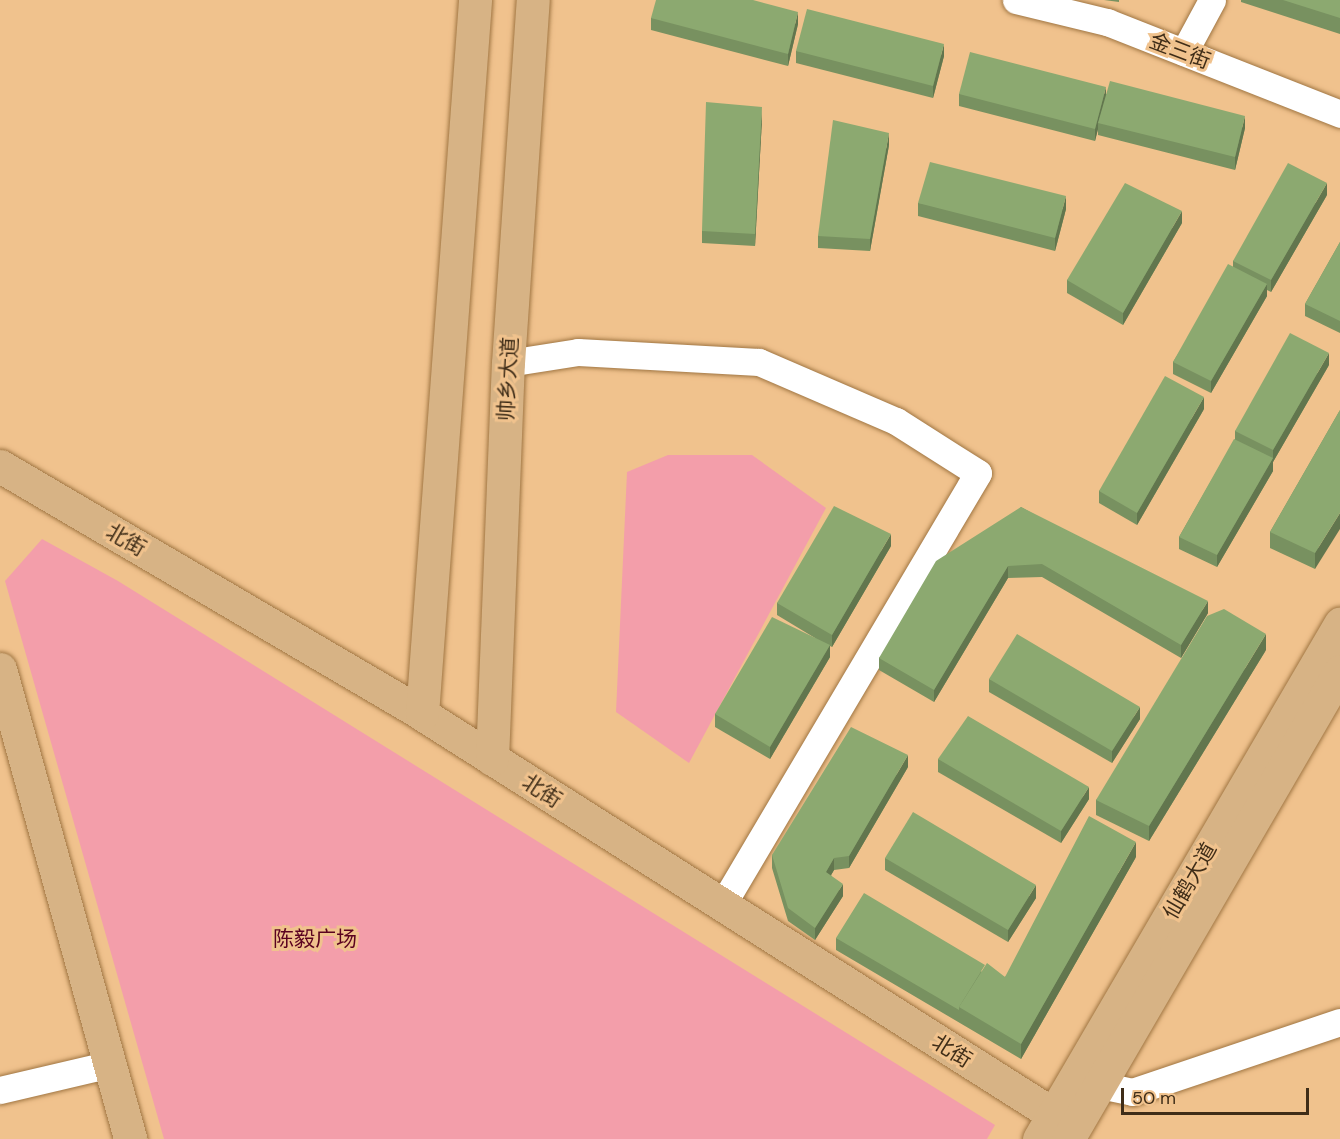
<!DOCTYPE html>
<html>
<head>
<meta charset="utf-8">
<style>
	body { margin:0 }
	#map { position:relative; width:1340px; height:1139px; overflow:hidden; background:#f0c28d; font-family:"DM Sans","Noto Sans SC",sans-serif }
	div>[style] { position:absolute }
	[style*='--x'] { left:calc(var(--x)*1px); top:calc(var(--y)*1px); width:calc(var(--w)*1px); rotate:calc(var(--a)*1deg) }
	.green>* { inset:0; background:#f39eaa }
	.roads { filter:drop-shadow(0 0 2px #a07643) drop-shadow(0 0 2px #a07643) }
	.minor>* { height:27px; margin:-13.5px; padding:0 13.5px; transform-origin:13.5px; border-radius:13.5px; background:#fff }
	.major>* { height:33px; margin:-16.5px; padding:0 16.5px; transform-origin:16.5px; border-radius:16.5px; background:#d7b385 }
	.wall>* { inset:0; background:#789160 }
	.shaded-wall>* { inset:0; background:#62764e }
	.building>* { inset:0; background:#8ca970 }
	span { translate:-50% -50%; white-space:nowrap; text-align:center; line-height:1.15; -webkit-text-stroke:6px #f0c28d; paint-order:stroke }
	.street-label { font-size:21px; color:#3f2d18 }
	.park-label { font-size:21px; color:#5a0220 }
	.scale { position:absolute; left:1121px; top:1088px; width:188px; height:27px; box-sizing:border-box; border:3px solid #3f2d18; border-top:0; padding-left:8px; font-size:18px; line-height:21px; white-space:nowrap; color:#3f2d18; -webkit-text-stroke:4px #f0c28d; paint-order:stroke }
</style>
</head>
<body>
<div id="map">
	<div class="green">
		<i style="clip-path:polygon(668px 455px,752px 455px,826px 508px,689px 763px,616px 712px,627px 472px)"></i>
		<i style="clip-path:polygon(42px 539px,118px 581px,995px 1125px,987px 1139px,164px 1139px,5px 581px)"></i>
	</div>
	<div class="roads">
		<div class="minor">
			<i style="--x:1016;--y:0;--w:94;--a:13.6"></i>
			<i style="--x:1107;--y:22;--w:251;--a:21.5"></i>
			<i style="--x:1184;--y:52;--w:59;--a:-61.7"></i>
			<i style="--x:508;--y:363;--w:71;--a:-8.9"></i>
			<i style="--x:578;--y:352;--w:181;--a:3.2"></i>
			<i style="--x:759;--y:362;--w:149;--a:23.3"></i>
			<i style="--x:896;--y:421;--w:97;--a:32.4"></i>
			<i style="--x:978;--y:473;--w:504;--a:120.63"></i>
			<i style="--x:1100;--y:1085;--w:33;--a:12"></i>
			<i style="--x:1132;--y:1092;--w:219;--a:-18.6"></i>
			<i style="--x:0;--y:1090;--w:114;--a:-13.2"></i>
		</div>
		<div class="major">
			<i style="--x:0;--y:466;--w:489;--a:30.4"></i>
			<i style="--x:422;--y:714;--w:748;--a:32.39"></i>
			<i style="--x:1054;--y:1115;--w:25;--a:45"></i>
			<i style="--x:0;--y:669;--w:488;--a:74.5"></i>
			<i style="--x:422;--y:714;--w:716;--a:-85.75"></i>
			<i style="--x:492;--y:759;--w:396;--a:-87.7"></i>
			<i style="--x:508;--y:363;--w:364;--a:-86.1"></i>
			<i style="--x:1039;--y:1139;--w:597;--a:-59.7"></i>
			<i style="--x:1068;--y:1139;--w:541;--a:-59.83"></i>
		</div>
	</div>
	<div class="wall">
		<i style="clip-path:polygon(1104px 0,1119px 0,1119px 2px)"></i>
		<i style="clip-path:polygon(1241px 0,1340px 0,1340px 34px,1241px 2px)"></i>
		<i style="clip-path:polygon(651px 18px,798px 24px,788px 66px,651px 30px)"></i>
		<i style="clip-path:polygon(796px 51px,944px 56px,933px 98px,796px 63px)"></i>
		<i style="clip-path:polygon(959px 94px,1106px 94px,1245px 128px,1235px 170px,1098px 135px,1098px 129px,1095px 141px,959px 106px)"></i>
		<i style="clip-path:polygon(762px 119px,755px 246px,702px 243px,702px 231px)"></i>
		<i style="clip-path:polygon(889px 145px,870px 251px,818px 248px,818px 236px)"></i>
		<i style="clip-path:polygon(1327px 195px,1271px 292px,1267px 290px,1267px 296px,1211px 393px,1173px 374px,1173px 362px,1233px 267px,1233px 261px)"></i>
		<i style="clip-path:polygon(918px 203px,1066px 209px,1055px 251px,918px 216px)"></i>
		<i style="clip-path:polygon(1182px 223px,1123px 325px,1067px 293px,1067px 280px)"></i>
		<i style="clip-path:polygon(1340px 242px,1340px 333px,1305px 316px,1305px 304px)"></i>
		<i style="clip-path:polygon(1329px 365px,1273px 462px,1273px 471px,1217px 567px,1179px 549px,1179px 537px,1235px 439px,1235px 431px)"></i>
		<i style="clip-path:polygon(1204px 409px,1137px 525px,1099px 503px,1099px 491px)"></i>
		<i style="clip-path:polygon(1340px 410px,1315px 569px,1270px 548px,1270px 532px)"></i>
		<i style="clip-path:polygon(1021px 507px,1208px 613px,1181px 658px,1042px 577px,1008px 578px,934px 702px,879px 670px,879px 658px)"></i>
		<i style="clip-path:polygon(891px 546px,832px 647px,830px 646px,830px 657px,770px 759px,715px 727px,715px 714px,815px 638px,777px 615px,777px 603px)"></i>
		<i style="clip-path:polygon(1266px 650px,1149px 841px,1096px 815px,1096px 800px)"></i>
		<i style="clip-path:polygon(989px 679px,1140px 719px,1112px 763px,989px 692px)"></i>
		<i style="clip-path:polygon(938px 759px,1089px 799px,1061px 843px,938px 772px)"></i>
		<i style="clip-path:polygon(908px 767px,849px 868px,834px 870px,831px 875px,843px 896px,815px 940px,788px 921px,772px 868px,772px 855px)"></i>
		<i style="clip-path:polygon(1136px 857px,1021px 1059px,836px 950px,836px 938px,1005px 977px)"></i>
		<i style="clip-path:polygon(885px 858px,1036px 898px,1008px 942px,885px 870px)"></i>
	</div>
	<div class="shaded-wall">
		<i style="clip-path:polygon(798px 12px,798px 24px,788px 66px,788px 54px)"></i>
		<i style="clip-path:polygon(944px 44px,944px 56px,933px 98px,933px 86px)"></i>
		<i style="clip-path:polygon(1106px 87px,1106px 99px,1098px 123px,1098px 129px,1095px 141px,1095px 129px)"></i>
		<i style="clip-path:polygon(762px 107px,762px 119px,755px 246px,755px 234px)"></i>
		<i style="clip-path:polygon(1245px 116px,1245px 128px,1235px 170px,1235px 157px)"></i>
		<i style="clip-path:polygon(889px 133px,889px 145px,870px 251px,870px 239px)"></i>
		<i style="clip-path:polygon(1327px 183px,1327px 195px,1271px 292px,1271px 280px)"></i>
		<i style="clip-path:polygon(1066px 196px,1066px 209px,1055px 251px,1055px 238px)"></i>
		<i style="clip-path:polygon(1182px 211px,1182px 223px,1123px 325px,1123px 313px)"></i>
		<i style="clip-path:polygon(1267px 284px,1267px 296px,1211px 393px,1211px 381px)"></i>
		<i style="clip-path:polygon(1329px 353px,1329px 365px,1273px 462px,1273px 450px)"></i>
		<i style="clip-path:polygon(1204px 397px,1204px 409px,1137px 525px,1137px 513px)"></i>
		<i style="clip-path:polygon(1273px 458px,1273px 471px,1217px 567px,1217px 555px)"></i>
		<i style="clip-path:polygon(1340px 513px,1340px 529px,1315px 569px,1315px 553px)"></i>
		<i style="clip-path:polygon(891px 534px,891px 546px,832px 647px,832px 635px)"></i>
		<i style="clip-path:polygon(1008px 566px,1008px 578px,934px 702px,934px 690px)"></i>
		<i style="clip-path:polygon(1208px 601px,1208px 613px,1181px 658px,1181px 645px)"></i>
		<i style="clip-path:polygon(1266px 634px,1266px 650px,1149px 841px,1149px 826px)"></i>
		<i style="clip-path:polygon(830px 645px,830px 657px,770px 759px,770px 747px)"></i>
		<i style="clip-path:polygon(1140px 707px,1140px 719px,1112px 763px,1112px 751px)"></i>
		<i style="clip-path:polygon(908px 755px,908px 767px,849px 868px,849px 856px)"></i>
		<i style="clip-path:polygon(1089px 787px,1089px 799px,1061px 843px,1061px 831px)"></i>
		<i style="clip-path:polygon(1136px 842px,1136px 857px,1021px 1059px,1021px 1044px)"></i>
		<i style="clip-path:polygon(834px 858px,834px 870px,826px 884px,826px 872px)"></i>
		<i style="clip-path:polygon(843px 884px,843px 896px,815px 940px,815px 928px)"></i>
		<i style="clip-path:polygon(1036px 885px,1036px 898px,1008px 942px,1008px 930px)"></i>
	</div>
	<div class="building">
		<i style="clip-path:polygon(656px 0,753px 0,798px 12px,788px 54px,651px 18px)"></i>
		<i style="clip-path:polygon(1283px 0,1340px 0,1340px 18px)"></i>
		<i style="clip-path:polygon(807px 9px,944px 44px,933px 86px,796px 51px)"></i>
		<i style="clip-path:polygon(970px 52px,1106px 87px,1095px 129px,959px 94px)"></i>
		<i style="clip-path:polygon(1110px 81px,1245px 116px,1235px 157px,1098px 123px)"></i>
		<i style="clip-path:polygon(706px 102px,762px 107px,755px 234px,702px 231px)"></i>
		<i style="clip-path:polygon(833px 120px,889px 133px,870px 239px,818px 236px)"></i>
		<i style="clip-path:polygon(930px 162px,1066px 196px,1055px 238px,918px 203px)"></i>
		<i style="clip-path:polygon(1288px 163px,1327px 183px,1271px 280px,1233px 261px)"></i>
		<i style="clip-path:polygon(1125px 183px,1182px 211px,1123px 313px,1067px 280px)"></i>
		<i style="clip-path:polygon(1340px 242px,1340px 321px,1305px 304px)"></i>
		<i style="clip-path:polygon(1228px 264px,1267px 284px,1211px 381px,1173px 362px)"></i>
		<i style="clip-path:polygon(1290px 333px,1329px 353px,1273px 450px,1235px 431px)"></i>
		<i style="clip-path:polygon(1165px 376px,1204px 397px,1137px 513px,1099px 491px)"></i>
		<i style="clip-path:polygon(1340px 410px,1340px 513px,1315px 553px,1270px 532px)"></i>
		<i style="clip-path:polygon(1234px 439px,1273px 458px,1217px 555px,1179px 537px)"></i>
		<i style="clip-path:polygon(834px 506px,891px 534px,832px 635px,777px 603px)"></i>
		<i style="clip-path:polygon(1021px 507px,1208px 601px,1181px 645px,1042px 564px,1008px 566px,934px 690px,879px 658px,936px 561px)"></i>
		<i style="clip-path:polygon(1224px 609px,1266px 634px,1149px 826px,1096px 800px,1207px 616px)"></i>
		<i style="clip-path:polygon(772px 617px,830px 645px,770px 747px,715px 714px)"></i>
		<i style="clip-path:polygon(1017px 634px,1140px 707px,1112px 751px,989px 679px)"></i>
		<i style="clip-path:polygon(968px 716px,1089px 787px,1061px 831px,938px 759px)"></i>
		<i style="clip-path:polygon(851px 727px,908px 755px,849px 856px,834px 858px,826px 872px,843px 884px,815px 928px,788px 908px,772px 855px)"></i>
		<i style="clip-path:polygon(913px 812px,1036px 885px,1008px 930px,885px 858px)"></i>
		<i style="clip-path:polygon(1089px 816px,1136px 842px,1021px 1044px,959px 1007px,987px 963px,1005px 977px)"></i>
		<i style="clip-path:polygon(864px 893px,985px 965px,959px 1007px,959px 1010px,836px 938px)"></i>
	</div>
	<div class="street-label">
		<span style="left:1180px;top:51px;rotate:21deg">金三街</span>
		<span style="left:508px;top:379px;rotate:-87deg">帅乡大道</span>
		<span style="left:126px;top:540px;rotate:30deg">北街</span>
		<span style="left:542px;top:791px;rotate:33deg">北街</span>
		<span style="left:1190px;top:881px;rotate:-60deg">仙鹤大道</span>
		<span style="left:952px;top:1051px;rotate:32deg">北街</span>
	</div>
	<div class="park-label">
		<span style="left:315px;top:939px">陈毅广场</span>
	</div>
	<div class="scale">50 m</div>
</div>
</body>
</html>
